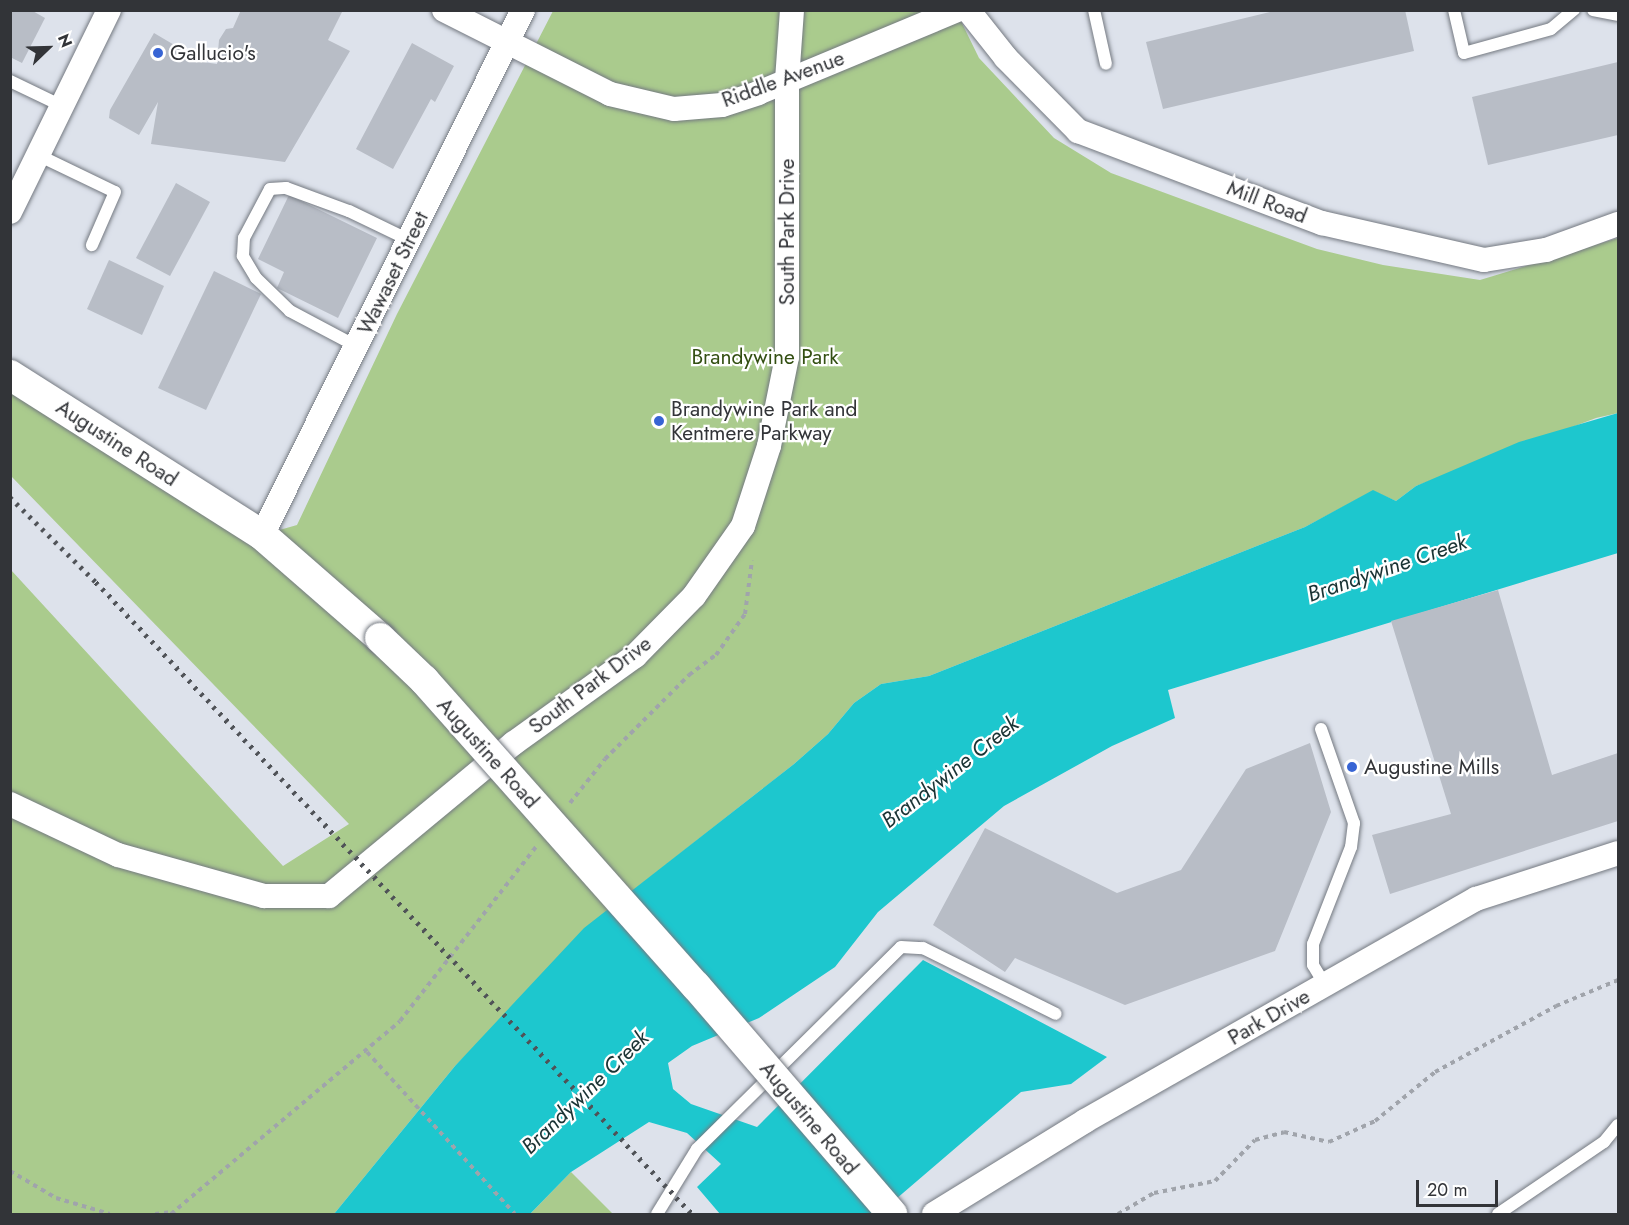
<!DOCTYPE html>
<html>
<head>
<meta charset="utf-8">
<style>
	body { margin:0 }
	#map { position:relative; width:1629px; height:1225px; overflow:hidden; background:#dde2eb; font-family:Jost,sans-serif }
	div>[style] { position:absolute }
	[style*='--x'] { left:calc(var(--x)*1px); top:calc(var(--y)*1px); width:calc(var(--w)*1px); rotate:calc(var(--a)*1deg) }
	.green>* { inset:0; background:#aacb8d }
	.water>* { inset:0; background:#1dc7ce }
	.building>* { inset:0; background:#b8bdc6 }
	.path>* { height:4px; margin-top:-2px; transform-origin:0; background:repeating-linear-gradient(90deg,#a0a4ab 0 4.5px,transparent 0 9px) }
	.roads { filter:drop-shadow(0 0 2px #747981) drop-shadow(0 0 2px #747981) }
	.service>* { height:12px; margin:-6px; padding:0 6px; transform-origin:6px; border-radius:6px; background:#fff }
	.minor>* { height:24px; margin:-12px; padding:0 12px; transform-origin:12px; border-radius:12px; background:#fff }
	.tertiary>* { height:30px; margin:-15px; padding:0 15px; transform-origin:15px; border-radius:15px; background:#fff }
	.rail>* { height:4.5px; margin-top:-2.25px; transform-origin:0; background:repeating-linear-gradient(90deg,#4f5257 0 3px,transparent 0 9px) }
	.bridges { filter:drop-shadow(0 0 2px #747981) drop-shadow(0 0 2px #747981) }
	.tertiary-bridge>* { height:30px; margin:-15px; padding:0 15px; transform-origin:15px; border-radius:15px; background:#fff }
	.dots>* { width:16px; height:16px; translate:-50% -50%; box-sizing:border-box; border:3px solid #fff; border-radius:50% }
	span { translate:-50% -50%; white-space:nowrap; text-align:center; line-height:1.15; -webkit-text-stroke:4.5px #fff; paint-order:stroke }
	.poi-label { font-size:21px; color:#323438 }
	.left { translate:0 -50%; text-align:left }
	.street-label { font-size:21px; color:#323438 }
	.park-label { font-size:21px; color:#334f12 }
	.water-label { font-size:22px; color:#1a3334; font-style:italic }
	.frame { position:absolute; inset:0; border:12px solid #323438; pointer-events:none }
	.north { position:absolute; left:18px; top:18px; width:60px; height:60px; -webkit-text-stroke:4px #fff; paint-order:stroke; rotate:67deg; font-size:16px; font-weight:700; line-height:24px; text-align:center; color:#323438 }
	.north::after { content:''; display:block; margin:auto; width:21px; height:27px; background:#323438; clip-path:polygon(50% 0,100% 100%,50% 72%,0 100%) }
	.scale { position:absolute; left:1416px; top:1180px; width:82px; height:27px; box-sizing:border-box; border:3px solid #323438; border-top:0; padding-left:8px; font-size:18px; line-height:21px; white-space:nowrap; color:#323438; -webkit-text-stroke:4px #fff; paint-order:stroke }
</style>
</head>
<body>
<div id="map">
	<div class="green">
		<i style="clip-path:polygon(553px 11px,956px 11px,979px 58px,1054px 138px,1111px 173px,1317px 249px,1383px 265px,1480px 280px,1618px 238px,1618px 413px,1596px 418px,1416px 486px,1396px 501px,1373px 491px,1305px 527px,929px 676px,881px 684px,854px 703px,828px 734px,794px 764px,626px 896px,455px 1066px,334px 1214px,11px 1214px,11px 570px,283px 866px,349px 824px,11px 476px,10px 375px,262px 535px,297px 525px,397px 314px)"></i>
		<i style="clip-path:polygon(571px 1172px,613px 1214px,530px 1214px)"></i>
	</div>
	<div class="water">
		<i style="clip-path:polygon(1618px 413px,1618px 553px,1168px 690px,1175px 718px,1112px 746px,1004px 806px,878px 912px,835px 967px,759px 1018px,692px 1046px,668px 1063px,673px 1089px,691px 1104px,757px 1127px,923px 960px,1107px 1057px,1071px 1084px,1021px 1092px,882px 1211px,874px 1214px,720px 1214px,697px 1187px,721px 1164px,687px 1133px,649px 1122px,571px 1172px,530px 1214px,334px 1214px,455px 1066px,584px 928px,794px 764px,828px 734px,854px 703px,881px 684px,929px 676px,1305px 527px,1373px 490px,1396px 501px,1416px 486px,1519px 442px)"></i>
	</div>
	<div class="building">
		<i style="clip-path:polygon(10px 10px,31px 10px,45px 18px,22px 63px,10px 57px)"></i>
		<i style="clip-path:polygon(241px 10px,343px 10px,328px 40px,350px 51px,285px 162px,151px 144px,158px 102px,139px 135px,109px 118px,110px 110px,154px 33px,203px 62px,217px 64px,219px 40px,226px 29px,233px 28px)"></i>
		<i style="clip-path:polygon(1278px 10px,1405px 10px,1414px 51px,1163px 109px,1146px 42px)"></i>
		<i style="clip-path:polygon(412px 43px,454px 66px,435px 102px,431px 99px,393px 169px,356px 149px)"></i>
		<i style="clip-path:polygon(1618px 62px,1618px 135px,1488px 165px,1472px 97px)"></i>
		<i style="clip-path:polygon(176px 183px,210px 202px,170px 276px,136px 258px)"></i>
		<i style="clip-path:polygon(289px 195px,377px 238px,338px 318px,277px 288px,284px 272px,258px 259px)"></i>
		<i style="clip-path:polygon(109px 260px,164px 286px,142px 335px,87px 309px)"></i>
		<i style="clip-path:polygon(214px 271px,261px 294px,206px 410px,158px 388px)"></i>
		<i style="clip-path:polygon(1498px 590px,1552px 775px,1618px 753px,1618px 821px,1390px 894px,1372px 835px,1451px 814px,1391px 621px)"></i>
		<i style="clip-path:polygon(1310px 743px,1331px 812px,1275px 951px,1125px 1005px,1015px 958px,1005px 972px,933px 925px,985px 828px,1117px 893px,1181px 870px,1246px 769px)"></i>
	</div>
	<div class="path">
		<i style="--x:570;--y:803;--w:56;--a:-51.5"></i>
		<i style="--x:605;--y:759;--w:119;--a:-45"></i>
		<i style="--x:689;--y:675;--w:34;--a:-37"></i>
		<i style="--x:716;--y:655;--w:50;--a:-54.7"></i>
		<i style="--x:745;--y:614;--w:54;--a:-82.6"></i>
		<i style="--x:367;--y:1052;--w:219;--a:47.6"></i>
		<i style="--x:10;--y:1171;--w:53;--a:30.4"></i>
		<i style="--x:56;--y:1198;--w:56;--a:16.5"></i>
		<i style="--x:155;--y:1214;--w:17;--a:-7"></i>
		<i style="--x:171;--y:1214;--w:299;--a:-40.1"></i>
		<i style="--x:400;--y:1021;--w:221;--a:-52"></i>
		<i style="--x:1118;--y:1214;--w:42;--a:-30.3"></i>
		<i style="--x:1154;--y:1193;--w:62;--a:-11.1"></i>
		<i style="--x:1215;--y:1181;--w:57;--a:-45.7"></i>
		<i style="--x:1255;--y:1140;--w:30;--a:-15"></i>
		<i style="--x:1284;--y:1132;--w:46;--a:12.5"></i>
		<i style="--x:1329;--y:1142;--w:51;--a:-24.5"></i>
		<i style="--x:1375;--y:1121;--w:77;--a:-39.2"></i>
		<i style="--x:1435;--y:1072;--w:138;--a:-28.6"></i>
		<i style="--x:1556;--y:1006;--w:67;--a:-22.8"></i>
	</div>
	<div class="roads">
		<div class="service">
			<i style="--x:1094;--y:10;--w:55;--a:77.5"></i>
			<i style="--x:1454;--y:10;--w:44;--a:76.9"></i>
			<i style="--x:1464;--y:53;--w:90;--a:-15.4"></i>
			<i style="--x:1551;--y:29;--w:30;--a:-40"></i>
			<i style="--x:1593;--y:10;--w:25;--a:11"></i>
			<i style="--x:10;--y:81;--w:58;--a:25.7"></i>
			<i style="--x:38;--y:155;--w:85;--a:25.7"></i>
			<i style="--x:115;--y:192;--w:58;--a:113.5"></i>
			<i style="--x:356;--y:346;--w:75;--a:-152.1"></i>
			<i style="--x:290;--y:311;--w:47;--a:-135.9"></i>
			<i style="--x:256;--y:278;--w:26;--a:-121"></i>
			<i style="--x:243;--y:256;--w:18;--a:-87"></i>
			<i style="--x:244;--y:238;--w:55;--a:-62"></i>
			<i style="--x:270;--y:189;--w:16;--a:-4"></i>
			<i style="--x:286;--y:188;--w:67;--a:20.1"></i>
			<i style="--x:349;--y:211;--w:67;--a:25.8"></i>
			<i style="--x:1321;--y:729;--w:100;--a:70.7"></i>
			<i style="--x:1354;--y:823;--w:24;--a:97"></i>
			<i style="--x:1351;--y:847;--w:104;--a:111.4"></i>
			<i style="--x:1313;--y:944;--w:21;--a:90"></i>
			<i style="--x:1313;--y:965;--w:23;--a:59"></i>
			<i style="--x:657;--y:1214;--w:76;--a:-58.4"></i>
			<i style="--x:697;--y:1149;--w:287;--a:-44.7"></i>
			<i style="--x:901;--y:947;--w:22;--a:3"></i>
			<i style="--x:923;--y:948;--w:148;--a:26.4"></i>
			<i style="--x:1498;--y:1214;--w:128;--a:-34.2"></i>
			<i style="--x:1604;--y:1142;--w:22;--a:-51"></i>
		</div>
		<div class="minor">
			<i style="--x:444;--y:10;--w:186;--a:26.8"></i>
			<i style="--x:610;--y:94;--w:66;--a:13.2"></i>
			<i style="--x:674;--y:109;--w:48;--a:-4.8"></i>
			<i style="--x:722;--y:105;--w:38;--a:-18"></i>
			<i style="--x:758;--y:93;--w:216;--a:-22.6"></i>
			<i style="--x:968;--y:10;--w:61;--a:51.6"></i>
			<i style="--x:1006;--y:58;--w:103;--a:45.4"></i>
			<i style="--x:1078;--y:131;--w:261;--a:20.7"></i>
			<i style="--x:1322;--y:223;--w:166;--a:12.9"></i>
			<i style="--x:1484;--y:260;--w:63;--a:-9.2"></i>
			<i style="--x:1546;--y:250;--w:77;--a:-19.9"></i>
			<i style="--x:10;--y:212;--w:225;--a:-63.9"></i>
			<i style="--x:262;--y:535;--w:586;--a:-63.57"></i>
			<i style="--x:10;--y:804;--w:119;--a:25.3"></i>
			<i style="--x:118;--y:855;--w:152;--a:15.7"></i>
			<i style="--x:264;--y:896;--w:65;--a:0"></i>
			<i style="--x:329;--y:896;--w:240;--a:-39.6"></i>
			<i style="--x:514;--y:743;--w:149;--a:-35.7"></i>
			<i style="--x:635;--y:656;--w:84;--a:-45.5"></i>
			<i style="--x:694;--y:596;--w:85;--a:-55"></i>
			<i style="--x:743;--y:526;--w:84;--a:-72"></i>
			<i style="--x:769;--y:446;--w:91;--a:-78.6"></i>
			<i style="--x:787;--y:357;--w:277;--a:-90"></i>
			<i style="--x:787;--y:80;--w:70;--a:-85.9"></i>
			<i style="--x:934;--y:1214;--w:177;--a:-31.6"></i>
			<i style="--x:1085;--y:1121;--w:450;--a:-29.6"></i>
			<i style="--x:1476;--y:899;--w:149;--a:-17.9"></i>
		</div>
		<div class="tertiary">
			<i style="--x:10;--y:375;--w:299;--a:32.4"></i>
			<i style="--x:262;--y:535;--w:157;--a:41.1"></i>
		</div>
	</div>
	<div class="rail">
		<i style="--x:10;--y:497;--w:121;--a:44.7"></i>
		<i style="--x:96;--y:582;--w:869;--a:46.68"></i>
	</div>
	<div class="bridges">
		<div class="tertiary-bridge">
			<i style="--x:380;--y:638;--w:61;--a:43.7"></i>
			<i style="--x:424;--y:680;--w:409;--a:48.4"></i>
			<i style="--x:696;--y:986;--w:301;--a:49.3"></i>
		</div>
	</div>
	<div class="dots">
		<i style="left:158px;top:53px;background:#3764d4"></i>
		<i style="left:659px;top:421px;background:#3764d4"></i>
		<i style="left:1352px;top:767px;background:#3764d4"></i>
	</div>
	<div class="poi-label">
		<span class="left" style="left:170px;top:53px">Gallucio's</span>
		<span class="left" style="left:671px;top:421px">Brandywine Park and<br>Kentmere Parkway</span>
		<span class="left" style="left:1364px;top:767px">Augustine Mills</span>
	</div>
	<div class="street-label">
		<span style="left:783px;top:79px;rotate:-20deg">Riddle Avenue</span>
		<span style="left:1267px;top:202px;rotate:21deg">Mill Road</span>
		<span style="left:787px;top:232px;rotate:-90deg">South Park Drive</span>
		<span style="left:393px;top:273px;rotate:-64deg">Wawaset Street</span>
		<span style="left:117px;top:443px;rotate:33deg">Augustine Road</span>
		<span style="left:590px;top:685px;rotate:-37deg">South Park Drive</span>
		<span style="left:488px;top:753px;rotate:48deg">Augustine Road</span>
		<span style="left:1269px;top:1017px;rotate:-30deg">Park Drive</span>
		<span style="left:809px;top:1118px;rotate:50deg">Augustine Road</span>
	</div>
	<div class="park-label">
		<span style="left:765px;top:357px">Brandywine Park</span>
	</div>
	<div class="water-label">
		<span style="left:1387px;top:568px;rotate:-19deg">Brandywine Creek</span>
		<span style="left:950px;top:772px;rotate:-38deg">Brandywine Creek</span>
		<span style="left:585px;top:1092px;rotate:-44deg">Brandywine Creek</span>
	</div>
	<div class="frame"></div>
	<div class="north">N</div>
	<div class="scale">20 m</div>
</div>
</body>
</html>
